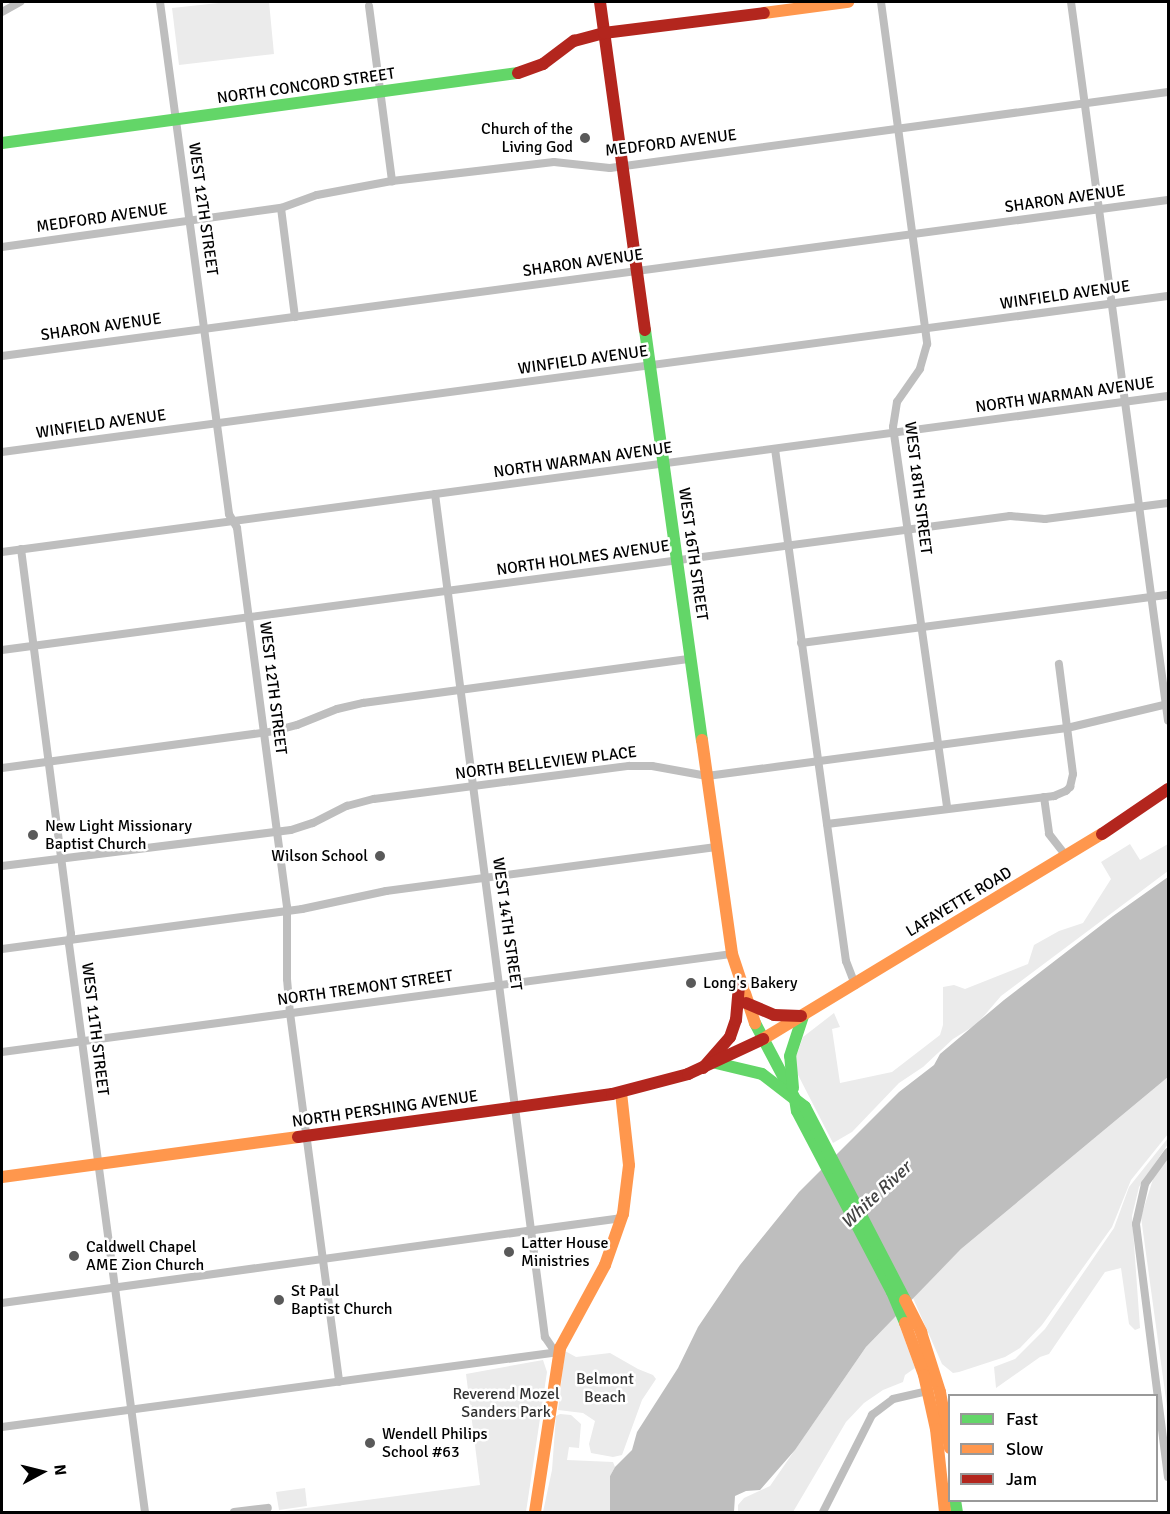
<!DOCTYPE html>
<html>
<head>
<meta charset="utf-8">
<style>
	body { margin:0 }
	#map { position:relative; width:1170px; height:1514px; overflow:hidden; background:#fff; font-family:Signika,sans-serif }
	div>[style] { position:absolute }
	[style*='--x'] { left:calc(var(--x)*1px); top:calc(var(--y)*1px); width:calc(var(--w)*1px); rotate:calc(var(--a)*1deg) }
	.green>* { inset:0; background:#ebebeb }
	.water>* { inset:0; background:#bebebe }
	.street>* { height:8px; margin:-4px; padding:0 4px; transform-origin:4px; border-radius:4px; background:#bebebe }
	.fast>* { height:12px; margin:-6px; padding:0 6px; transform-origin:6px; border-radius:6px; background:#63d668 }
	.slow>* { height:12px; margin:-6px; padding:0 6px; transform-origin:6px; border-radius:6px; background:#ff974d }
	.jam>* { height:12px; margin:-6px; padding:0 6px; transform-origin:6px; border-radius:6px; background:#b3261e }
	.dots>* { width:16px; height:16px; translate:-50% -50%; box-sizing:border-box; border:3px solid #fff; border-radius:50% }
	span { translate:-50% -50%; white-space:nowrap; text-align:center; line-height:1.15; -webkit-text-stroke:5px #fff; paint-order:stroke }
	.street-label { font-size:16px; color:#000 }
	.poi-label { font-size:16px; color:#000 }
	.right { translate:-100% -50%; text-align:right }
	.left { translate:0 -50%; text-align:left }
	.park-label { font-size:16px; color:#323232 }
	.water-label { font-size:18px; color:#434343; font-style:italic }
	.frame { position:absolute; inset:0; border:3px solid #000; pointer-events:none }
	.legend { position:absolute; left:948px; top:1394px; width:210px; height:108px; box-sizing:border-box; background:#fff; border:2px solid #999; margin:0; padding:8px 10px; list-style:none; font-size:18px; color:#000 }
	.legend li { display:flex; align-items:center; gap:12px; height:30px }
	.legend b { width:30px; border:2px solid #999 }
	.north { position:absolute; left:12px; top:1442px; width:60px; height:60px; -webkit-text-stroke:4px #fff; paint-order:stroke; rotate:83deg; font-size:16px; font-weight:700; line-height:24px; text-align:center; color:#000 }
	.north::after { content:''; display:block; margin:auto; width:21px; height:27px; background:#000; clip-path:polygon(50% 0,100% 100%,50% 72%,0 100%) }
</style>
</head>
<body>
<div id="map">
	<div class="green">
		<i style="clip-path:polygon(228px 2px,269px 2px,274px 54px,179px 65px,172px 8px)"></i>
		<i style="clip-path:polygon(1130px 844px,1140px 860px,1168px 844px,1168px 871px,1001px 996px,977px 1024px,953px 1039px,923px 1067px,899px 1083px,852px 1132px,833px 1143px,796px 1071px,795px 1060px,803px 1037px,834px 1013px,840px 1027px,832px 1029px,840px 1083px,892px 1072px,940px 1035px,943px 1025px,943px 987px,954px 985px,965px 989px,1028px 964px,1034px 945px,1059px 931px,1083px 923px,1111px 879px,1101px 862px)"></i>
		<i style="clip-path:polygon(1168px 1077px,1168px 1134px,1131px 1180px,1112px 1227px,1042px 1325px,1020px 1348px,1005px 1357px,959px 1372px,953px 1373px,942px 1364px,913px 1298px,961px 1249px)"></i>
		<i style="clip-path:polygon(1168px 1138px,1168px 1144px,1139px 1187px,1132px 1216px,1140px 1328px,1135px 1330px,1129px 1324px,1121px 1268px,1105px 1272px,1049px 1354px,1040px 1357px,996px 1388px,994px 1367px,1015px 1359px,1045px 1329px,1114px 1228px,1129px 1187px)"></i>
		<i style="clip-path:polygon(1168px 1158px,1168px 1414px,1141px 1217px,1154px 1176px)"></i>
		<i style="clip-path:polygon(896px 1316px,915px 1368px,905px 1375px,903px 1382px,883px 1390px,864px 1403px,846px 1422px,793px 1512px,738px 1512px,738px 1505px,744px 1498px,770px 1486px,866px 1347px)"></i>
		<i style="clip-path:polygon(565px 1351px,576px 1357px,610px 1353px,638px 1369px,653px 1375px,656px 1379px,642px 1400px,622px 1455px,613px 1457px,591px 1453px,589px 1444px,595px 1421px,583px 1413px,558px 1410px)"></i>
		<i style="clip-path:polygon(543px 1360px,547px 1372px,526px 1512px,276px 1512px,480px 1485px,466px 1374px)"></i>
		<i style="clip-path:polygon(560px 1414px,571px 1415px,581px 1424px,579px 1448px,569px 1447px,567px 1460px,613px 1462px,615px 1467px,610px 1476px,610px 1512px,543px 1512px,552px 1470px,556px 1416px)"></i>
		<i style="clip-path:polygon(305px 1488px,307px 1506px,279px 1510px,276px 1492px)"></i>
	</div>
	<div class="water">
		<i style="clip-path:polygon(1168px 877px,1168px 1077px,961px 1249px,866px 1347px,795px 1450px,760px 1490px,746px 1491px,735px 1496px,734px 1512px,610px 1512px,610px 1476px,615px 1467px,632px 1450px,637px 1432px,678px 1368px,698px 1327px,740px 1265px,799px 1192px,899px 1092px,934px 1065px,940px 1054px,1004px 1000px,1113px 916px)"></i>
	</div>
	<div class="street">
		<i style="--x:160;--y:2;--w:517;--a:82.32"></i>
		<i style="--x:229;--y:514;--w:16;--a:60"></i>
		<i style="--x:237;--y:528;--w:307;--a:82.5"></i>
		<i style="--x:277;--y:832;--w:76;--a:82.4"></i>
		<i style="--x:287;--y:907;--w:72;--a:90"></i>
		<i style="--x:287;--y:979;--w:34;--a:85"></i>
		<i style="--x:290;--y:1013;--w:372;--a:82.4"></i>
		<i style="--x:881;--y:2;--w:345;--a:82.3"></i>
		<i style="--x:927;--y:344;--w:26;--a:106"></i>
		<i style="--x:920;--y:369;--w:40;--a:124.9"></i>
		<i style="--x:897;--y:402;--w:25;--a:99"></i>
		<i style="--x:893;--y:427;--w:385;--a:81.9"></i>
		<i style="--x:1071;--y:2;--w:725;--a:82.31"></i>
		<i style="--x:369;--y:6;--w:177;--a:82.5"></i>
		<i style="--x:2;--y:12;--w:21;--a:-29"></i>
		<i style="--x:281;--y:208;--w:110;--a:82.7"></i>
		<i style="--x:2;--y:247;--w:282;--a:-8"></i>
		<i style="--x:281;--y:208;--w:38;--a:-20"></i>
		<i style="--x:317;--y:195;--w:76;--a:-10.6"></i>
		<i style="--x:392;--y:181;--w:163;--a:-6.7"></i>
		<i style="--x:554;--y:162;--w:56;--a:6.1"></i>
		<i style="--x:610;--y:168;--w:563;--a:-7.76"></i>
		<i style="--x:2;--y:356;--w:1176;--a:-7.62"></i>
		<i style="--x:775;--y:449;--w:517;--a:82.11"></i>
		<i style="--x:846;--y:961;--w:26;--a:69"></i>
		<i style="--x:2;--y:452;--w:1176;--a:-7.62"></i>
		<i style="--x:435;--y:494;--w:850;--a:82.57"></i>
		<i style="--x:545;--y:1337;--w:14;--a:56"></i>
		<i style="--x:553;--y:1349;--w:7;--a:27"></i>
		<i style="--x:21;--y:549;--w:388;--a:82.6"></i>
		<i style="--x:71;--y:934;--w:10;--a:101"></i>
		<i style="--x:69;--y:944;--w:573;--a:82.38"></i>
		<i style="--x:2;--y:552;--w:1176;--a:-7.62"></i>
		<i style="--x:801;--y:643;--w:370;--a:-7.5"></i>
		<i style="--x:2;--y:650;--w:1017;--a:-7.57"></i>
		<i style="--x:1010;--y:516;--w:35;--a:5"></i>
		<i style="--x:1045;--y:519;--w:124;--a:-7.4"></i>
		<i style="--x:2;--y:768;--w:275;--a:-7.7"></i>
		<i style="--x:274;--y:731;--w:24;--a:-15"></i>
		<i style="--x:297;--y:725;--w:43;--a:-21.8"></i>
		<i style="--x:337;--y:709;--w:27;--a:-13"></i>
		<i style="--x:363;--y:703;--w:330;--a:-7.7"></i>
		<i style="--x:1044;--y:797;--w:37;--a:82"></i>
		<i style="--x:1049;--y:834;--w:29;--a:52"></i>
		<i style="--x:827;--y:824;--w:229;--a:-7"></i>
		<i style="--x:1054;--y:796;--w:13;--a:-23"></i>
		<i style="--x:1066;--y:791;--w:6;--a:-45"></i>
		<i style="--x:1070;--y:787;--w:13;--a:-77"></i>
		<i style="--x:1073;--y:774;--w:111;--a:-97.3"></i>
		<i style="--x:2;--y:866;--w:291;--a:-7.1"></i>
		<i style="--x:291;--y:830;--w:23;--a:-18"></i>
		<i style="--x:313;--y:823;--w:38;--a:-27"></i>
		<i style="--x:347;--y:806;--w:28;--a:-15"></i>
		<i style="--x:374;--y:799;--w:257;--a:-7.4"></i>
		<i style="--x:629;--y:766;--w:23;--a:0"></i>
		<i style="--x:652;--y:766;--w:56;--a:10.3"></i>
		<i style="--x:707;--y:776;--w:363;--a:-7.6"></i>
		<i style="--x:1067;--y:728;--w:104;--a:-13.4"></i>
		<i style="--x:2;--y:949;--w:303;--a:-7.6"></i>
		<i style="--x:302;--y:909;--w:86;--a:-12.1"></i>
		<i style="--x:386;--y:891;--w:333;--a:-7.6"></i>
		<i style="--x:2;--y:1052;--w:737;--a:-7.65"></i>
		<i style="--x:1168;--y:1152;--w:39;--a:126"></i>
		<i style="--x:1145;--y:1184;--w:41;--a:102.7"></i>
		<i style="--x:1136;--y:1224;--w:255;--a:82.8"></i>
		<i style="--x:2;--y:1303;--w:626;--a:-7.81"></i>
		<i style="--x:2;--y:1427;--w:562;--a:-7.67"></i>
		<i style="--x:234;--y:1512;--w:34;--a:-7"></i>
		<i style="--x:823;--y:1512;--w:109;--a:-63.2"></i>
		<i style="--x:872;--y:1415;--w:26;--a:-37"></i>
		<i style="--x:893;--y:1399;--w:35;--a:-13"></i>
	</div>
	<div class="fast">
		<i style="--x:2;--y:143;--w:521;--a:-7.73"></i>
		<i style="--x:645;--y:330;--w:414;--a:82.1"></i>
		<i style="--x:755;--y:1023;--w:86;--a:62.2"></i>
		<i style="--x:795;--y:1099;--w:12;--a:81"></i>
		<i style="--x:797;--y:1111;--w:204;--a:62.3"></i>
		<i style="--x:892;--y:1292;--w:34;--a:67"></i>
		<i style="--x:716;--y:1063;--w:47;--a:13.4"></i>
		<i style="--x:762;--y:1074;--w:54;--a:37.5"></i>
		<i style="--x:805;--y:1107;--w:217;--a:62.6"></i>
		<i style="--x:793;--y:1088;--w:32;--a:-95"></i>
		<i style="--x:790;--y:1056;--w:42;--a:-72"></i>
		<i style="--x:955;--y:1500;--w:12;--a:81"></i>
	</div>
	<div class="slow">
		<i style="--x:764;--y:13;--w:85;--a:-7.5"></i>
		<i style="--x:702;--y:740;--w:216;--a:82"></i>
		<i style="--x:732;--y:954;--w:73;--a:71.6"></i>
		<i style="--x:763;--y:1039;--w:396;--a:-31.2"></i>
		<i style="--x:2;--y:1177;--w:299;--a:-7.7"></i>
		<i style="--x:905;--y:1300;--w:36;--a:63"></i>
		<i style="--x:921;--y:1332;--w:63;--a:72.4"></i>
		<i style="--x:940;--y:1392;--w:57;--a:79.9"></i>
		<i style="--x:905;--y:1323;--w:55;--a:69.9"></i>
		<i style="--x:924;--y:1375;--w:55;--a:77.5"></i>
		<i style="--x:936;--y:1429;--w:83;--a:83.8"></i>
		<i style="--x:535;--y:1512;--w:166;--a:-81.3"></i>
		<i style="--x:560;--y:1348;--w:94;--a:-61.5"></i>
		<i style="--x:605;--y:1265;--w:54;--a:-70.6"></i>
		<i style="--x:623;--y:1214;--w:49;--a:-83"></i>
		<i style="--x:629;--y:1165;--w:72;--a:-96.3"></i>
	</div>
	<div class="jam">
		<i style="--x:600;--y:2;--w:331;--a:82.2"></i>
		<i style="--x:518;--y:73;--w:27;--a:-20"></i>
		<i style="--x:543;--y:64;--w:39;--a:-37"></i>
		<i style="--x:574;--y:41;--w:31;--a:-15"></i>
		<i style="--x:604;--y:33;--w:161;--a:-7.1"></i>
		<i style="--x:1102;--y:834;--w:80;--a:-34.3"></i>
		<i style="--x:746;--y:1003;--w:30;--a:23"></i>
		<i style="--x:774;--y:1015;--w:27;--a:2"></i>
		<i style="--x:703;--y:1068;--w:41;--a:-48.9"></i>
		<i style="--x:730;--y:1037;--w:18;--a:-71"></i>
		<i style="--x:736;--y:1020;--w:32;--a:-85"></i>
		<i style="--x:298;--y:1137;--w:317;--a:-7.8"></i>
		<i style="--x:612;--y:1094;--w:79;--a:-14.7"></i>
		<i style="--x:688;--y:1074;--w:83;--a:-25"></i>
	</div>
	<div class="dots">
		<i style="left:585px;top:138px;background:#595959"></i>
		<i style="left:33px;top:835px;background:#595959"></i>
		<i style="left:380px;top:856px;background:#595959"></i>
		<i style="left:691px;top:983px;background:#595959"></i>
		<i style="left:509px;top:1252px;background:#595959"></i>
		<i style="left:74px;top:1256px;background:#595959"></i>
		<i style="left:279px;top:1300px;background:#595959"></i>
		<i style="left:370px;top:1443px;background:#595959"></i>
	</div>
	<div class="street-label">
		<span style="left:306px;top:86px;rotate:-8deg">NORTH CONCORD STREET</span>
		<span style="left:671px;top:143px;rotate:-7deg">MEDFORD AVENUE</span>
		<span style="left:1065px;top:199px;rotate:-8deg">SHARON AVENUE</span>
		<span style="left:203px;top:209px;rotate:82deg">WEST 12TH STREET</span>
		<span style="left:102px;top:218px;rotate:-8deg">MEDFORD AVENUE</span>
		<span style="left:583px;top:263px;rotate:-8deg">SHARON AVENUE</span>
		<span style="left:1065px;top:295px;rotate:-8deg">WINFIELD AVENUE</span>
		<span style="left:101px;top:327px;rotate:-8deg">SHARON AVENUE</span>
		<span style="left:583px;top:360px;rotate:-8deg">WINFIELD AVENUE</span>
		<span style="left:1065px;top:395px;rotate:-8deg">NORTH WARMAN AVENUE</span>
		<span style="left:101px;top:424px;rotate:-8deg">WINFIELD AVENUE</span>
		<span style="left:583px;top:460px;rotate:-8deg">NORTH WARMAN AVENUE</span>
		<span style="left:918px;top:488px;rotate:83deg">WEST 18TH STREET</span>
		<span style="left:693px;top:554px;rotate:82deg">WEST 16TH STREET</span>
		<span style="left:583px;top:558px;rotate:-8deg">NORTH HOLMES AVENUE</span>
		<span style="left:273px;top:688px;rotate:83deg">WEST 12TH STREET</span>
		<span style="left:546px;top:763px;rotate:-7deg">NORTH BELLEVIEW PLACE</span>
		<span style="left:959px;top:902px;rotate:-31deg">LAFAYETTE ROAD</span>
		<span style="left:507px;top:924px;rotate:82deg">WEST 14TH STREET</span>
		<span style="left:365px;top:988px;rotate:-8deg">NORTH TREMONT STREET</span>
		<span style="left:95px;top:1029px;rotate:83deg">WEST 11TH STREET</span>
		<span style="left:385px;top:1109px;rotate:-8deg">NORTH PERSHING AVENUE</span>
	</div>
	<div class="poi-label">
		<span class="right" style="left:573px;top:138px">Church of the<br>Living God</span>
		<span class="left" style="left:45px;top:835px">New Light Missionary<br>Baptist Church</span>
		<span class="right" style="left:368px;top:856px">Wilson School</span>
		<span class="left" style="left:703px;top:983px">Long's Bakery</span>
		<span class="left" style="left:521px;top:1252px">Latter House<br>Ministries</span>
		<span class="left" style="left:86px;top:1256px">Caldwell Chapel<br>AME Zion Church</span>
		<span class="left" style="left:291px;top:1300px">St Paul<br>Baptist Church</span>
		<span class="left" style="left:382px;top:1443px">Wendell Philips<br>School #63</span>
	</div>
	<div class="park-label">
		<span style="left:605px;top:1388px">Belmont<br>Beach</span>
		<span style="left:506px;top:1403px">Reverend Mozel<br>Sanders Park</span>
	</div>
	<div class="water-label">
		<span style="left:876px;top:1195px;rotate:-43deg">White River</span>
	</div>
	<div class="frame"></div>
	<ul class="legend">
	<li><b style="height:8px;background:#63d668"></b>Fast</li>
	<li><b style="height:8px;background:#ff974d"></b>Slow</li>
	<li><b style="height:8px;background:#b3261e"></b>Jam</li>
	</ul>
	<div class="north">N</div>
</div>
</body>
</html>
